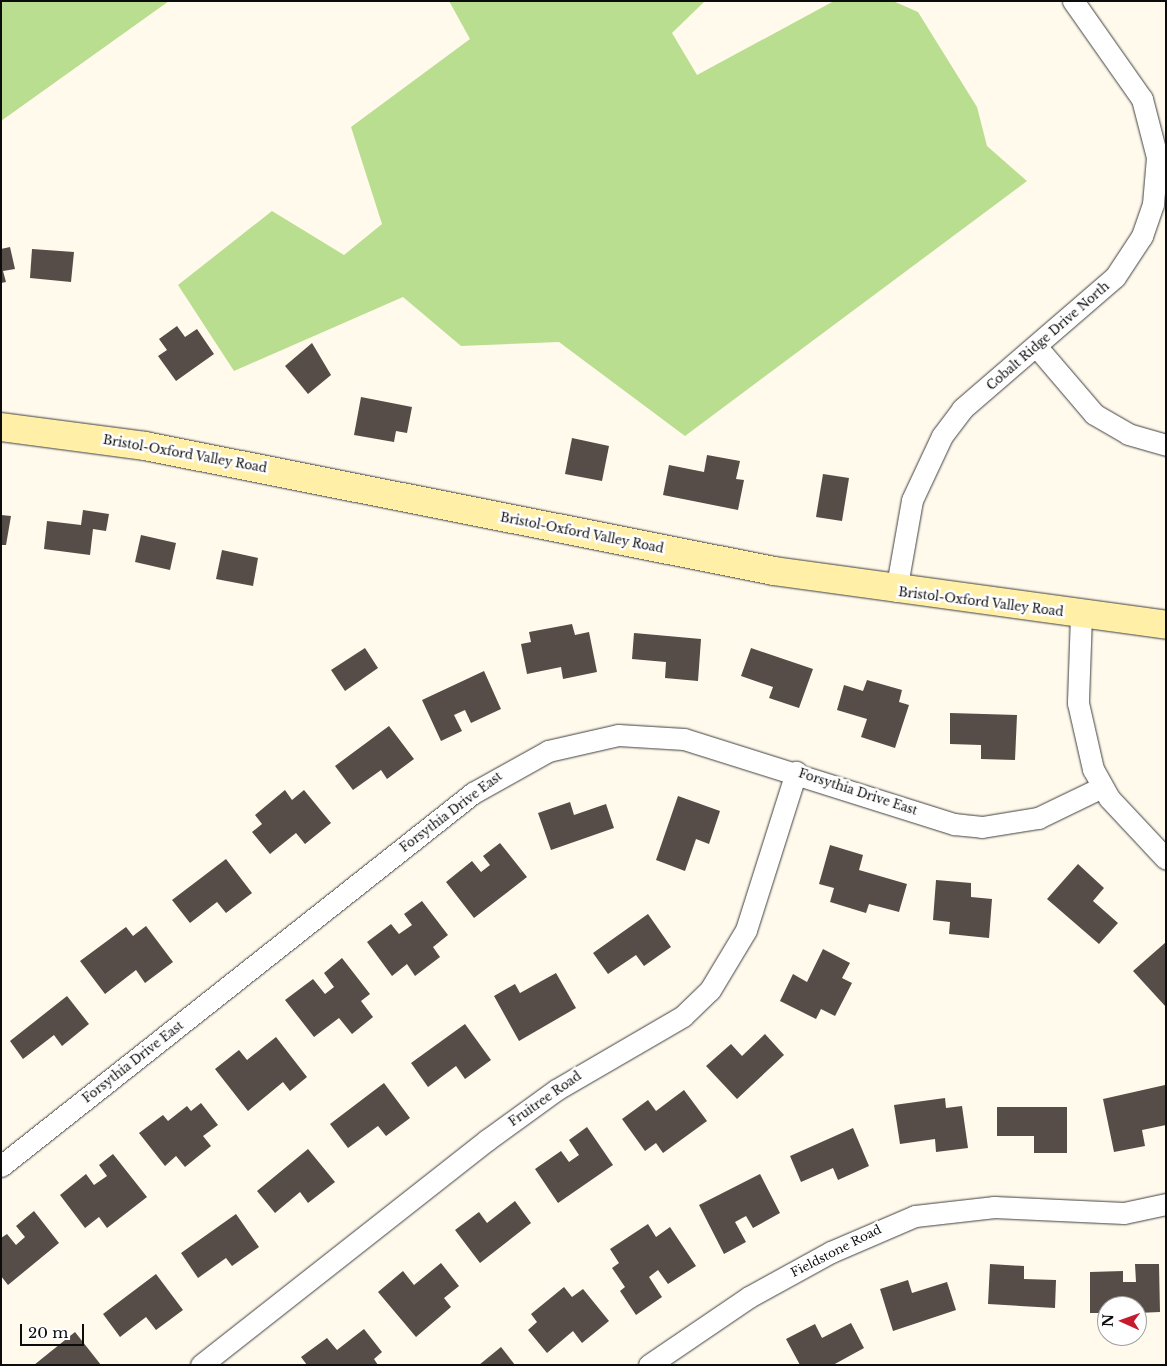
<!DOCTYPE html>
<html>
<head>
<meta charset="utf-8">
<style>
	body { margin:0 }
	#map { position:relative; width:1167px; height:1366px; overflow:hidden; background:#fffaec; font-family:"Libre Baskerville",serif }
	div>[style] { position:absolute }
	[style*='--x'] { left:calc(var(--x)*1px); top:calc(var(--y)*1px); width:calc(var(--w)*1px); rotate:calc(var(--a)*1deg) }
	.forest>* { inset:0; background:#b9de90 }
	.building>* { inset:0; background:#564c48 }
	.roads { filter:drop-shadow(0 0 1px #3f3f3f) drop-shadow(0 0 1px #3f3f3f) }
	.minor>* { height:21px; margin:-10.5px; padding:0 10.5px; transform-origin:10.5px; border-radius:10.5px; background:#fff }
	.secondary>* { height:28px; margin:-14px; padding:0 14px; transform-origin:14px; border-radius:14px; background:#ffefa7 }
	span { translate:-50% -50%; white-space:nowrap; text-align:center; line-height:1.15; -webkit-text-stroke:5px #fff; paint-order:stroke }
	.street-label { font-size:12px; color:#0c0c0c }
	.frame { position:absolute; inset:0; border:2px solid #0c0c0c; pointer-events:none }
	.north { position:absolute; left:1097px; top:1296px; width:50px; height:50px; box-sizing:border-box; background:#fff; border:1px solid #9e9e9e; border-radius:50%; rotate:272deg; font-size:14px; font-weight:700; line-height:20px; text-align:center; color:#0c0c0c }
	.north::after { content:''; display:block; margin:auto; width:18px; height:22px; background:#c71a2e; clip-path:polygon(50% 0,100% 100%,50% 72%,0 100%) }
	.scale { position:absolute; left:20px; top:1324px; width:64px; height:22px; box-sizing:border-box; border:2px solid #0c0c0c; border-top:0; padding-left:6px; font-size:15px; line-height:18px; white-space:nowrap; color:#0c0c0c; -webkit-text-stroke:4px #fff; paint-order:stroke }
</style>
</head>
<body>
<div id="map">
	<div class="forest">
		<i style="clip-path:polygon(1px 1px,169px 1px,1px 121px)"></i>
		<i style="clip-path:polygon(449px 1px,705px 1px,672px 33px,697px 75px,834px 1px,893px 1px,918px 12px,977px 107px,987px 146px,1027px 181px,685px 436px,559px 342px,461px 346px,403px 297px,234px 371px,178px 285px,272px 211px,344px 255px,382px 224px,351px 127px,470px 39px)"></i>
	</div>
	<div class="building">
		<i style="clip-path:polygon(10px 247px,15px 269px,3px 271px,6px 282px,1px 283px,1px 249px)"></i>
		<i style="clip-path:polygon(32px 249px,74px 252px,71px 282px,30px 278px)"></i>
		<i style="clip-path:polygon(177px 326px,185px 337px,197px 329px,214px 354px,176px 381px,158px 356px,167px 350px,159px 339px)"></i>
		<i style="clip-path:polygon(312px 343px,331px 375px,308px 394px,285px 366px)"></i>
		<i style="clip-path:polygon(361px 397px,412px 407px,407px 433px,396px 431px,394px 442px,354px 435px)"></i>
		<i style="clip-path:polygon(572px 438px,609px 446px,602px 481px,565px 474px)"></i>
		<i style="clip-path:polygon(707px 455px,740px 461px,736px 479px,744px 480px,738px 510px,663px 495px,669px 465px,704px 472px)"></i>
		<i style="clip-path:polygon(823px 474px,849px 478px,842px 521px,816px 517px)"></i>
		<i style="clip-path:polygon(83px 510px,109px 514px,106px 531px,93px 529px,90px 555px,44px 549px,47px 521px,81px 525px)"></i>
		<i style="clip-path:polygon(1px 515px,11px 516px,6px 545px,1px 545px)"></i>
		<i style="clip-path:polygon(141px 535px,176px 543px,170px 570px,135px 562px)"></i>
		<i style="clip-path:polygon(222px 550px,258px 558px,253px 586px,216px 579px)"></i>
		<i style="clip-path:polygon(572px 624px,575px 635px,589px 632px,597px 672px,563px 679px,561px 667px,527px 674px,521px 644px,531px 642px,529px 632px)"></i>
		<i style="clip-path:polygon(634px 633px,701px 639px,698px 681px,665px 678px,666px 662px,632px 659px)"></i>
		<i style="clip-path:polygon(365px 648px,378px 668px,345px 691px,331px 670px)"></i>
		<i style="clip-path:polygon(751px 648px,813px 669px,799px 708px,769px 698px,773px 687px,741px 676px)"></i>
		<i style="clip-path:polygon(484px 671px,501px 709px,471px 723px,465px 710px,454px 715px,462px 731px,441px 741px,422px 700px)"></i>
		<i style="clip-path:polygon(867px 680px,902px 690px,899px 702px,909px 705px,895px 748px,861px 737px,867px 719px,837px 710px,844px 685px,863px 691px)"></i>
		<i style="clip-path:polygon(950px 713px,1017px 715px,1015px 760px,981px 759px,981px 745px,950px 744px)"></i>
		<i style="clip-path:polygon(389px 726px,414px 759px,387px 779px,381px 770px,353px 790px,335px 766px)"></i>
		<i style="clip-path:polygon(285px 790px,292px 800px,304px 790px,331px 823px,305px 844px,296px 833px,270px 854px,252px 832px,262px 824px,255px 815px)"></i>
		<i style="clip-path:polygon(678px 796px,720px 811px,709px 844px,696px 839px,685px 871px,656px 860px)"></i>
		<i style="clip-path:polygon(570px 802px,574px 815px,606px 804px,614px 828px,551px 850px,538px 813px)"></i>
		<i style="clip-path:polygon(500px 843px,527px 877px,474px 918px,446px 882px,472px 861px,481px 872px,490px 865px,483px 856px)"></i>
		<i style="clip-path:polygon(830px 845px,863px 855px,859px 870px,907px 884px,899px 912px,869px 904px,866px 913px,830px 902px,834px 888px,819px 884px)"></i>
		<i style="clip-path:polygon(226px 859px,252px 893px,226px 913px,217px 902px,190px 923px,172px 900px)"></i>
		<i style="clip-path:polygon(1078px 864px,1104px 888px,1093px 901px,1118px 923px,1099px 944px,1047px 899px)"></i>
		<i style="clip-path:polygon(936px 880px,971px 883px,971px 897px,992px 899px,989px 938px,949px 934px,950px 922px,933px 920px)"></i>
		<i style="clip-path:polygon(422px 901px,448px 935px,433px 947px,440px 957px,415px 976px,407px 964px,392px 976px,367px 942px,391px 924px,399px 934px,412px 925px,404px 914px)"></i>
		<i style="clip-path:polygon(648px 914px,671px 947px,644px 966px,636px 955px,608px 974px,593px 953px)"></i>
		<i style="clip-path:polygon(146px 926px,173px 962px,145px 983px,136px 970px,105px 994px,80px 961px,126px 927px,133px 936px)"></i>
		<i style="clip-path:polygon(1166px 942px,1166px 1007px,1133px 971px)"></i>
		<i style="clip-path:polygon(823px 949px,850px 963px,842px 978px,852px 983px,835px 1016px,821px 1009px,816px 1019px,780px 1001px,793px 974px,807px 982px)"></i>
		<i style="clip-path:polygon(342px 958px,370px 994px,361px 1001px,373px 1017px,352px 1034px,339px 1018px,314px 1037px,285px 1000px,313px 979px,325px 994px,334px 987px,324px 973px)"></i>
		<i style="clip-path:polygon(556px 973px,576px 1008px,519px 1041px,494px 996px,515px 984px,520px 993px)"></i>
		<i style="clip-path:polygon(67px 996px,89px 1024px,62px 1046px,54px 1035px,23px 1059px,10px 1041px)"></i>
		<i style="clip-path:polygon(465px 1024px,491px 1060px,465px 1079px,456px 1066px,428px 1087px,411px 1063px)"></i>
		<i style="clip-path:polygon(765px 1034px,784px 1055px,737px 1099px,706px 1066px,731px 1044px,742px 1056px)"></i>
		<i style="clip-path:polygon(276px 1037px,307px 1077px,290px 1091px,283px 1082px,248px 1111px,215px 1069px,239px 1050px,247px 1060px)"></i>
		<i style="clip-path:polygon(384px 1083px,410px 1118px,386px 1136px,378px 1126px,348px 1148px,330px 1124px)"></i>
		<i style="clip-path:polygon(1165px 1085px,1166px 1125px,1142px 1130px,1145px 1146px,1114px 1152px,1103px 1099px)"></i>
		<i style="clip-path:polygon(684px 1090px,707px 1121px,663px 1153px,656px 1143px,645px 1151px,622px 1119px,648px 1100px,656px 1111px)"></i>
		<i style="clip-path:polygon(945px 1098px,946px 1108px,962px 1106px,968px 1148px,936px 1152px,935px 1139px,900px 1144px,894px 1105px)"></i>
		<i style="clip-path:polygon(201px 1103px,218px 1125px,203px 1136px,211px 1146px,185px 1167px,176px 1156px,165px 1166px,139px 1133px,163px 1115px,168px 1121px,187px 1106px,191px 1111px)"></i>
		<i style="clip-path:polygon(997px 1107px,1067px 1107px,1067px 1153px,1034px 1153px,1034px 1136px,997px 1136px)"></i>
		<i style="clip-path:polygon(587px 1127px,613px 1165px,558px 1203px,535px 1169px,561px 1151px,569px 1162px,579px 1155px,569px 1140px)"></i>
		<i style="clip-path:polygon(853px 1128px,869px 1166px,838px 1180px,833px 1168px,801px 1182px,790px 1156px)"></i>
		<i style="clip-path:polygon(308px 1149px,335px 1182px,308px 1203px,300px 1192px,275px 1213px,257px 1191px)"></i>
		<i style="clip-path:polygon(113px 1154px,147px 1197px,107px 1228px,99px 1217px,85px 1228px,60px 1195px,86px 1174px,94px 1185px,107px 1176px,99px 1165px)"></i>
		<i style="clip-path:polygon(760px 1174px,780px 1213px,753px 1228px,746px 1216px,735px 1222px,746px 1242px,724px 1254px,699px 1205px)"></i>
		<i style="clip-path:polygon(515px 1201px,531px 1223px,480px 1263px,455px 1230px,479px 1212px,487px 1223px)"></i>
		<i style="clip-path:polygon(34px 1211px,59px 1243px,8px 1285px,1px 1276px,1px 1238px,7px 1234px,16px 1245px,25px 1237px,16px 1226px)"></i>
		<i style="clip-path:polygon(236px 1214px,259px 1247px,232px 1266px,226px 1258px,198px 1278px,181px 1253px)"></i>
		<i style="clip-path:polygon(648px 1224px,656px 1237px,670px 1227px,696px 1266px,668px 1284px,658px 1270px,649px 1277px,662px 1297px,636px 1315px,620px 1291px,625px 1287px,612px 1268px,619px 1263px,610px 1249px)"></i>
		<i style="clip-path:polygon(441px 1263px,459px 1286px,444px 1298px,451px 1307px,416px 1337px,378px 1292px,403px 1271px,414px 1285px)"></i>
		<i style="clip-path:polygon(990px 1264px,1024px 1266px,1024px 1279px,1056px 1280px,1055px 1308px,988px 1304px)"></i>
		<i style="clip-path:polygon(1135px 1264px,1159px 1264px,1160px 1312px,1137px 1313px,1137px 1306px,1107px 1306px,1107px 1313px,1090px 1313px,1090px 1272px,1123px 1271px,1123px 1282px,1136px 1282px)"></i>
		<i style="clip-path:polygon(156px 1274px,183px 1310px,156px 1330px,146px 1317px,120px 1337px,103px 1314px)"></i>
		<i style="clip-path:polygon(908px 1280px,912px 1293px,947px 1282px,956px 1310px,893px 1331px,880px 1289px)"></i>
		<i style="clip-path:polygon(564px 1287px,572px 1297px,583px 1289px,609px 1321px,582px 1343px,573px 1331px,547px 1353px,528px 1330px,537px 1322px,531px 1314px)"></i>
		<i style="clip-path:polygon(851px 1323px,864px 1348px,833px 1365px,800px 1365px,786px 1339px,815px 1324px,822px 1338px)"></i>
		<i style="clip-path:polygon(364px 1329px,382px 1352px,374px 1359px,378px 1365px,307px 1365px,301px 1357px,327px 1338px,337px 1350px)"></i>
		<i style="clip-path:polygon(75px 1332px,101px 1365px,34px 1365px)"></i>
		<i style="clip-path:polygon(501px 1347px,515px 1365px,479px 1365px)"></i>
	</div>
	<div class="roads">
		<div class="minor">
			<i style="--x:1036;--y:346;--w:89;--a:49.5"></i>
			<i style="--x:1094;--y:414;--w:39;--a:30"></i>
			<i style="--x:1128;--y:434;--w:40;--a:16"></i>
			<i style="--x:896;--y:591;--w:92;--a:-80"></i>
			<i style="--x:912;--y:500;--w:71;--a:-64.9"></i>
			<i style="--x:942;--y:436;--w:34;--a:-53"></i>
			<i style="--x:962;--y:409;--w:202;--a:-40.8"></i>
			<i style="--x:1115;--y:277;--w:49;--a:-56.6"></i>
			<i style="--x:1142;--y:236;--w:34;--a:-71"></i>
			<i style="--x:1153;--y:204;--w:47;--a:-85.1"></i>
			<i style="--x:1157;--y:157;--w:60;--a:-104.5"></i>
			<i style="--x:1142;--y:99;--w:120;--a:-125.1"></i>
			<i style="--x:1081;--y:615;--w:88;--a:92"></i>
			<i style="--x:1078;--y:703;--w:68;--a:77.2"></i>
			<i style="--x:1093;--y:769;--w:33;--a:61"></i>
			<i style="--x:1109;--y:798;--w:83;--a:46.9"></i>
			<i style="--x:1;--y:1166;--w:602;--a:-38.32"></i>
			<i style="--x:473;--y:793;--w:86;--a:-29.2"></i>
			<i style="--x:548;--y:751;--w:72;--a:-12.9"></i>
			<i style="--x:618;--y:735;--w:66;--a:3.5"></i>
			<i style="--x:684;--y:739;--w:283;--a:17.5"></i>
			<i style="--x:954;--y:824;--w:28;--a:6"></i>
			<i style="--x:982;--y:827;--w:57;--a:-9.1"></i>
			<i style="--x:1038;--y:818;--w:71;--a:-25.8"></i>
			<i style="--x:201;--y:1365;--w:364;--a:-38.2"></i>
			<i style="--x:487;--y:1140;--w:85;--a:-35.9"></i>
			<i style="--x:556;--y:1090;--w:147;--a:-30.2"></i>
			<i style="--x:683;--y:1016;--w:37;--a:-44"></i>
			<i style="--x:710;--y:990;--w:70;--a:-59"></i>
			<i style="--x:746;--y:930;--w:166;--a:-72.4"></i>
			<i style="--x:649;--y:1365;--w:121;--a:-34.2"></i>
			<i style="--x:749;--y:1297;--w:94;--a:-28.8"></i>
			<i style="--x:831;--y:1252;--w:91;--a:-23.2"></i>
			<i style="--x:915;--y:1216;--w:80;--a:-6.5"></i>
			<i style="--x:994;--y:1207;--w:130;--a:2.6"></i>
			<i style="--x:1124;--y:1213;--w:43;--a:-12.1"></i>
		</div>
		<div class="secondary">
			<i style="--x:1;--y:427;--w:145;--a:7.5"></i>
			<i style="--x:145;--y:446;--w:641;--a:11.24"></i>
			<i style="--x:774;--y:571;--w:396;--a:7.8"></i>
		</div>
	</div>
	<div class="street-label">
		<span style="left:1048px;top:336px;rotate:-41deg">Cobalt Ridge Drive North</span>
		<span style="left:185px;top:454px;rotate:10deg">Bristol-Oxford Valley Road</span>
		<span style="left:582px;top:533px;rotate:11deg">Bristol-Oxford Valley Road</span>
		<span style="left:981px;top:602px;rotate:7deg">Bristol-Oxford Valley Road</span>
		<span style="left:858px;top:792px;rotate:18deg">Forsythia Drive East</span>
		<span style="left:451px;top:812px;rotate:-37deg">Forsythia Drive East</span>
		<span style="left:133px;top:1062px;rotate:-38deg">Forsythia Drive East</span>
		<span style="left:545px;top:1099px;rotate:-35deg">Fruitree Road</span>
		<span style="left:836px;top:1251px;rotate:-27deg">Fieldstone Road</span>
	</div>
	<div class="frame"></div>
	<div class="north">N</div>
	<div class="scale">20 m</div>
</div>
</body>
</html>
